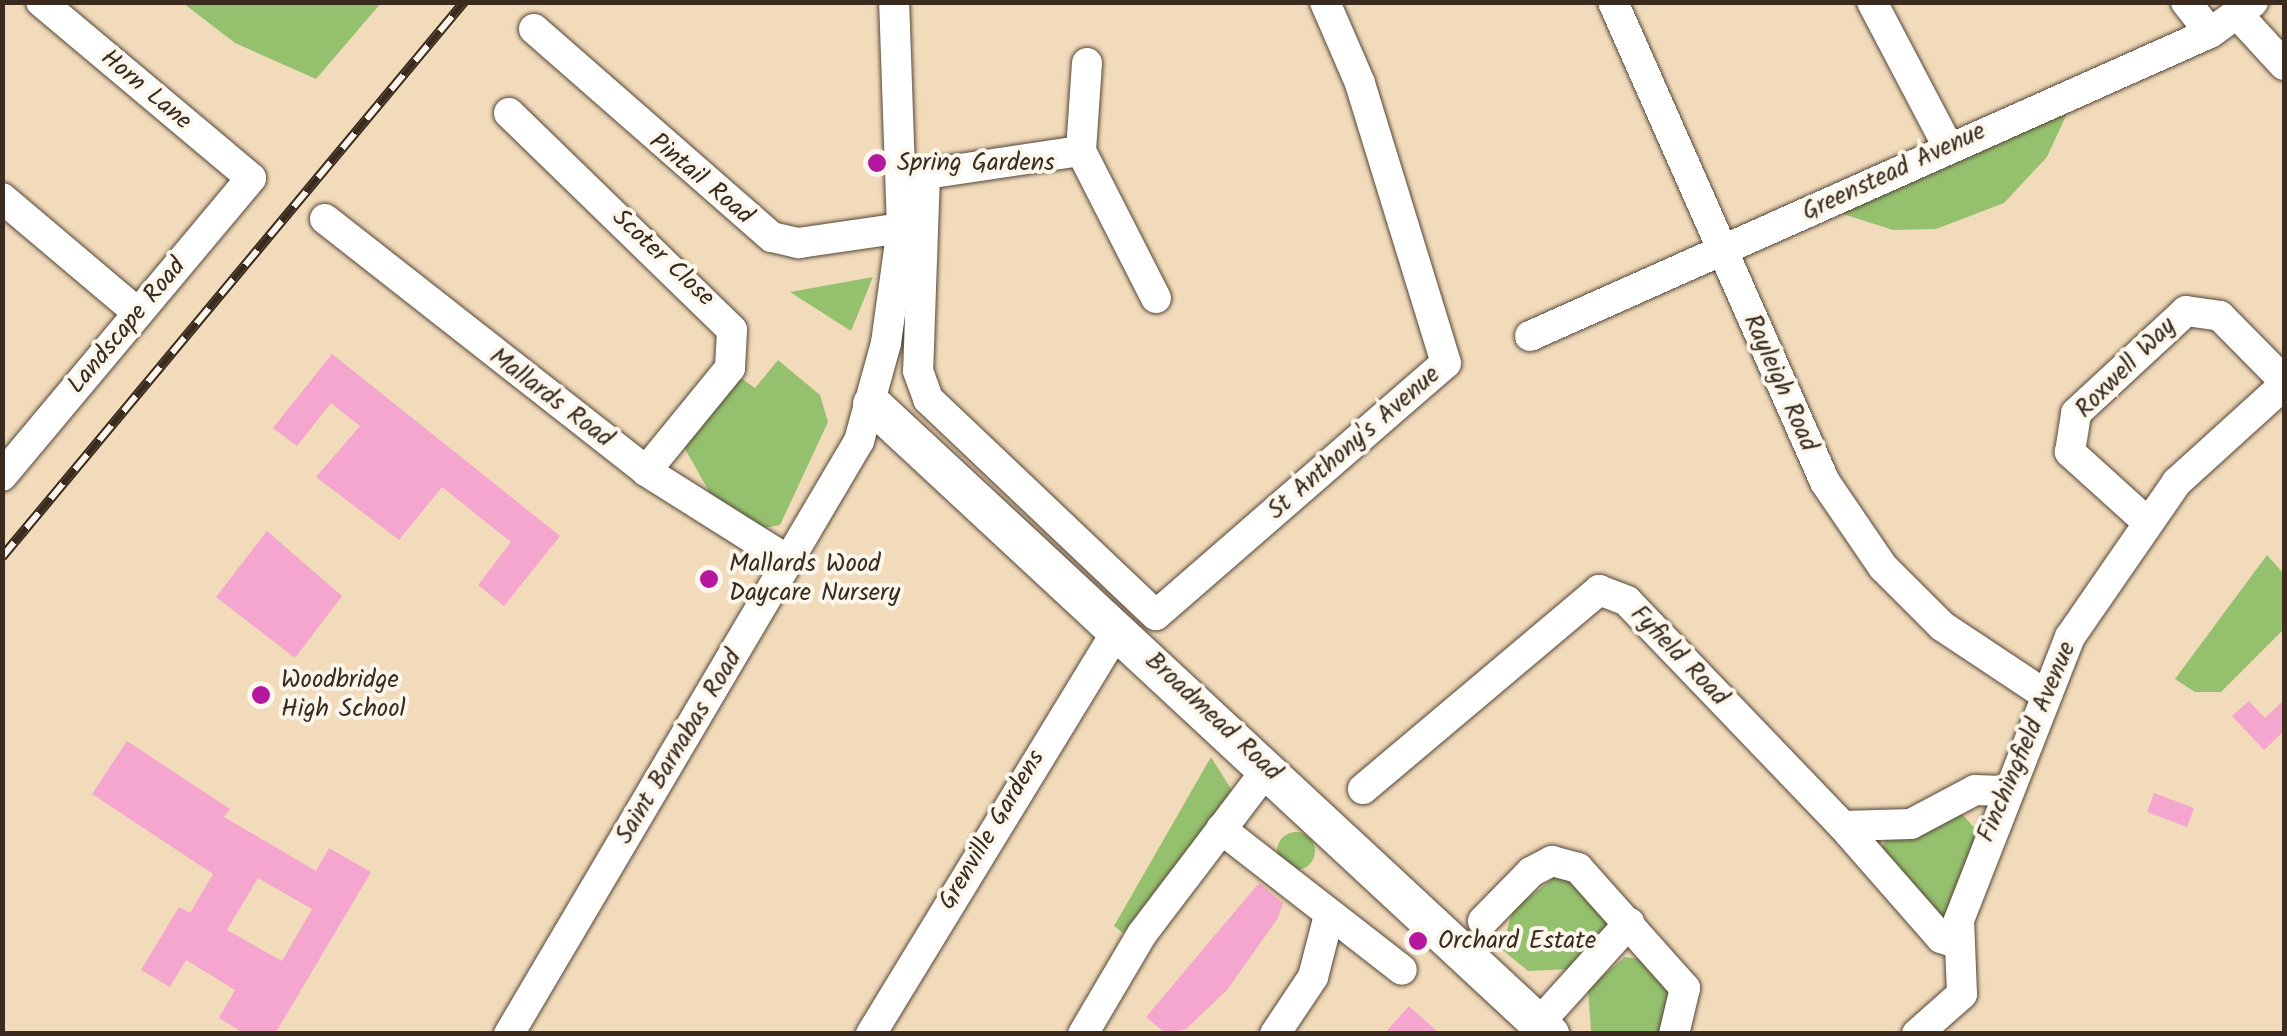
<!DOCTYPE html>
<html>
<head>
<meta charset="utf-8">
<style>
	body { margin:0 }
	#map { position:relative; width:2287px; height:1036px; overflow:hidden; background:#f1dbbb; font-family:Kalam,sans-serif }
	div>[style] { position:absolute }
	[style*='--x'] { left:calc(var(--x)*1px); top:calc(var(--y)*1px); width:calc(var(--w)*1px); rotate:calc(var(--a)*1deg) }
	.green>* { inset:0; background:#95c16f }
	.round { border-radius:50% }
	.building>* { inset:0; background:#f4a6ce }
	.roads { filter:drop-shadow(0 0 2px #564536) drop-shadow(0 0 2px #564536) }
	.minor>* { height:30px; margin:-15px; padding:0 15px; transform-origin:15px; border-radius:15px; background:#fff }
	.major>* { height:38px; margin:-19px; padding:0 19px; transform-origin:19px; border-radius:19px; background:#fff }
	.rail>* { height:10px; margin-top:-5px; transform-origin:0; background:repeating-linear-gradient(90deg,#fbf7ec 0 19px,#3b2a1e 0 38px); box-sizing:border-box; border-block:2px solid #3b2a1e }
	.dots>* { width:28px; height:28px; translate:-50% -50%; box-sizing:border-box; border:5px solid #fbf7ec; border-radius:50% }
	span { translate:-50% -50%; white-space:nowrap; text-align:center; line-height:1.15; -webkit-text-stroke:8px #fbf7ec; paint-order:stroke }
	.street-label { font-size:25px; color:#3b2a1e }
	.poi-label { font-size:25px; color:#3b2a1e }
	.left { translate:0 -50%; text-align:left }
	.frame { position:absolute; inset:0; border:5px solid #3b2a1e; pointer-events:none }
</style>
</head>
<body>
<div id="map">
	<div class="green">
		<i style="clip-path:polygon(183px 3px,381px 3px,316px 79px,235px 43px)"></i>
		<i style="clip-path:polygon(2069px 109px,2047px 157px,2004px 203px,1936px 229px,1893px 230px,1837px 212px)"></i>
		<i style="clip-path:polygon(873px 277px,851px 331px,790px 292px)"></i>
		<i style="clip-path:polygon(778px 360px,820px 395px,828px 422px,780px 525px,764px 528px,711px 495px,684px 447px,741px 378px,755px 388px)"></i>
		<i style="clip-path:polygon(2267px 555px,2284px 574px,2284px 629px,2221px 692px,2195px 692px,2175px 679px)"></i>
		<i style="clip-path:polygon(1211px 757px,1233px 792px,1123px 933px,1114px 926px)"></i>
		<i style="clip-path:polygon(1961px 813px,1979px 833px,1946px 919px,1936px 920px,1877px 854px,1888px 837px)"></i>
		<i class="round" style="left:1277px;top:832px;width:38px;height:38px"></i>
		<i style="clip-path:polygon(1565px 869px,1615px 928px,1572px 969px,1528px 971px,1479px 931px,1504px 940px,1513px 910px)"></i>
		<i style="clip-path:polygon(1625px 957px,1646px 960px,1672px 989px,1664px 1033px,1591px 1031px,1588px 988px)"></i>
	</div>
	<div class="building">
		<i style="clip-path:polygon(332px 354px,560px 536px,504px 606px,478px 585px,511px 542px,442px 487px,399px 540px,316px 477px,360px 426px,331px 403px,297px 446px,273px 428px)"></i>
		<i style="clip-path:polygon(267px 531px,342px 596px,295px 658px,216px 597px)"></i>
		<i style="clip-path:polygon(2284px 700px,2284px 731px,2264px 750px,2232px 716px,2249px 701px,2265px 718px)"></i>
		<i style="clip-path:polygon(evenodd,127px 741px,230px 809px,224px 817px,316px 871px,329px 848px,371px 872px,275px 1034px,245px 1034px,219px 1018px,235px 990px,186px 960px,170px 987px,141px 970px,179px 907px,190px 913px,213px 874px,92px 794px,127px 741px,258px 878px,312px 909px,282px 961px,227px 930px,258px 878px)"></i>
		<i style="clip-path:polygon(2154px 793px,2194px 808px,2187px 827px,2147px 812px)"></i>
		<i style="clip-path:polygon(1259px 883px,1283px 903px,1278px 918px,1227px 990px,1186px 1029px,1166px 1034px,1146px 1017px)"></i>
		<i style="clip-path:polygon(1409px 1006px,1440px 1034px,1384px 1034px)"></i>
	</div>
	<div class="roads">
		<div class="minor">
			<i style="--x:1613;--y:2;--w:525;--a:66.17"></i>
			<i style="--x:1825;--y:482;--w:103;--a:55.7"></i>
			<i style="--x:1883;--y:567;--w:83;--a:45"></i>
			<i style="--x:1942;--y:626;--w:121;--a:33.6"></i>
			<i style="--x:1872;--y:2;--w:161;--a:62.3"></i>
			<i style="--x:2186;--y:2;--w:39;--a:52"></i>
			<i style="--x:2240;--y:17;--w:65;--a:47.5"></i>
			<i style="--x:534;--y:29;--w:316;--a:41.2"></i>
			<i style="--x:772;--y:237;--w:28;--a:13"></i>
			<i style="--x:799;--y:243;--w:104;--a:-8.3"></i>
			<i style="--x:1087;--y:63;--w:88;--a:93.9"></i>
			<i style="--x:1081;--y:151;--w:165;--a:63"></i>
			<i style="--x:509;--y:113;--w:311;--a:44.2"></i>
			<i style="--x:732;--y:330;--w:38;--a:93"></i>
			<i style="--x:730;--y:368;--w:133;--a:129.2"></i>
			<i style="--x:925;--y:174;--w:197;--a:92"></i>
			<i style="--x:918;--y:371;--w:30;--a:70"></i>
			<i style="--x:928;--y:399;--w:314;--a:43.5"></i>
			<i style="--x:1156;--y:615;--w:384;--a:-41"></i>
			<i style="--x:1446;--y:363;--w:293;--a:-107.1"></i>
			<i style="--x:1360;--y:83;--w:88;--a:-113.4"></i>
			<i style="--x:906;--y:177;--w:177;--a:-8.5"></i>
			<i style="--x:2;--y:198;--w:178;--a:40.2"></i>
			<i style="--x:325;--y:219;--w:408;--a:38.1"></i>
			<i style="--x:646;--y:471;--w:169;--a:32.2"></i>
			<i style="--x:1530;--y:336;--w:744;--a:-24.02"></i>
			<i style="--x:2210;--y:33;--w:53;--a:-35.8"></i>
			<i style="--x:2;--y:476;--w:388;--a:-50.1"></i>
			<i style="--x:251;--y:178;--w:274;--a:-140"></i>
			<i style="--x:2146;--y:521;--w:103;--a:-137.8"></i>
			<i style="--x:2070;--y:452;--w:39;--a:-81"></i>
			<i style="--x:2076;--y:413;--w:150;--a:-42.8"></i>
			<i style="--x:2186;--y:311;--w:34;--a:8"></i>
			<i style="--x:2220;--y:316;--w:91;--a:45.4"></i>
			<i style="--x:1363;--y:789;--w:309;--a:-40.1"></i>
			<i style="--x:1599;--y:590;--w:30;--a:21"></i>
			<i style="--x:1627;--y:601;--w:312;--a:46.2"></i>
			<i style="--x:1843;--y:826;--w:68;--a:-1.7"></i>
			<i style="--x:1911;--y:824;--w:72;--a:-28"></i>
			<i style="--x:1975;--y:790;--w:27;--a:2"></i>
			<i style="--x:1843;--y:826;--w:149;--a:48.8"></i>
			<i style="--x:1941;--y:938;--w:19;--a:18"></i>
			<i style="--x:1221;--y:829;--w:229;--a:37.9"></i>
			<i style="--x:1483;--y:921;--w:69;--a:-45.6"></i>
			<i style="--x:1531;--y:872;--w:24;--a:-28"></i>
			<i style="--x:1552;--y:861;--w:27;--a:15"></i>
			<i style="--x:1578;--y:868;--w:161;--a:48.3"></i>
			<i style="--x:1685;--y:988;--w:47;--a:103.4"></i>
			<i style="--x:1539;--y:1023;--w:135;--a:-48"></i>
			<i style="--x:509;--y:1034;--w:689;--a:-59.45"></i>
			<i style="--x:859;--y:441;--w:102;--a:-74.6"></i>
			<i style="--x:886;--y:343;--w:116;--a:-82.1"></i>
			<i style="--x:902;--y:228;--w:226;--a:-92"></i>
			<i style="--x:871;--y:1034;--w:474;--a:-58.6"></i>
			<i style="--x:1083;--y:1034;--w:116;--a:-59.5"></i>
			<i style="--x:1142;--y:934;--w:208;--a:-52.8"></i>
			<i style="--x:1275;--y:1034;--w:69;--a:-56.3"></i>
			<i style="--x:1313;--y:977;--w:60;--a:-75.5"></i>
			<i style="--x:1917;--y:1034;--w:60;--a:-41.6"></i>
			<i style="--x:1962;--y:994;--w:74;--a:-92.3"></i>
			<i style="--x:1959;--y:920;--w:304;--a:-68.6"></i>
			<i style="--x:2070;--y:637;--w:188;--a:-55.4"></i>
			<i style="--x:2177;--y:482;--w:144;--a:-42.2"></i>
		</div>
		<div class="major">
			<i style="--x:872;--y:404;--w:926;--a:42.9"></i>
		</div>
	</div>
	<div class="rail">
		<i style="--x:2;--y:557;--w:722;--a:-50.22"></i>
	</div>
	<div class="dots">
		<i style="left:877px;top:163px;background:#b5179e"></i>
		<i style="left:709px;top:579px;background:#b5179e"></i>
		<i style="left:261px;top:695px;background:#b5179e"></i>
		<i style="left:1418px;top:941px;background:#b5179e"></i>
	</div>
	<div class="street-label">
		<span style="left:146px;top:90px;rotate:40deg">Horn Lane</span>
		<span style="left:1894px;top:172px;rotate:-25deg">Greenstead Avenue</span>
		<span style="left:701px;top:179px;rotate:40deg">Pintail Road</span>
		<span style="left:663px;top:258px;rotate:43deg">Scoter Close</span>
		<span style="left:127px;top:326px;rotate:-50deg">Landscape Road</span>
		<span style="left:2126px;top:368px;rotate:-45deg">Roxwell Way</span>
		<span style="left:1780px;top:383px;rotate:66deg">Rayleigh Road</span>
		<span style="left:551px;top:398px;rotate:37deg">Mallards Road</span>
		<span style="left:1354px;top:443px;rotate:-41deg">St Anthony's Avenue</span>
		<span style="left:1679px;top:656px;rotate:46deg">Fyfield Road</span>
		<span style="left:1213px;top:717px;rotate:43deg">Broadmead Road</span>
		<span style="left:2027px;top:742px;rotate:-67deg">Finchingfield Avenue</span>
		<span style="left:679px;top:747px;rotate:-59deg">Saint Barnabas Road</span>
		<span style="left:992px;top:830px;rotate:-59deg">Grenville Gardens</span>
	</div>
	<div class="poi-label">
		<span class="left" style="left:897px;top:163px">Spring Gardens</span>
		<span class="left" style="left:729px;top:579px">Mallards Wood<br>Daycare Nursery</span>
		<span class="left" style="left:281px;top:695px">Woodbridge<br>High School</span>
		<span class="left" style="left:1438px;top:941px">Orchard Estate</span>
	</div>
	<div class="frame"></div>
</div>
</body>
</html>
